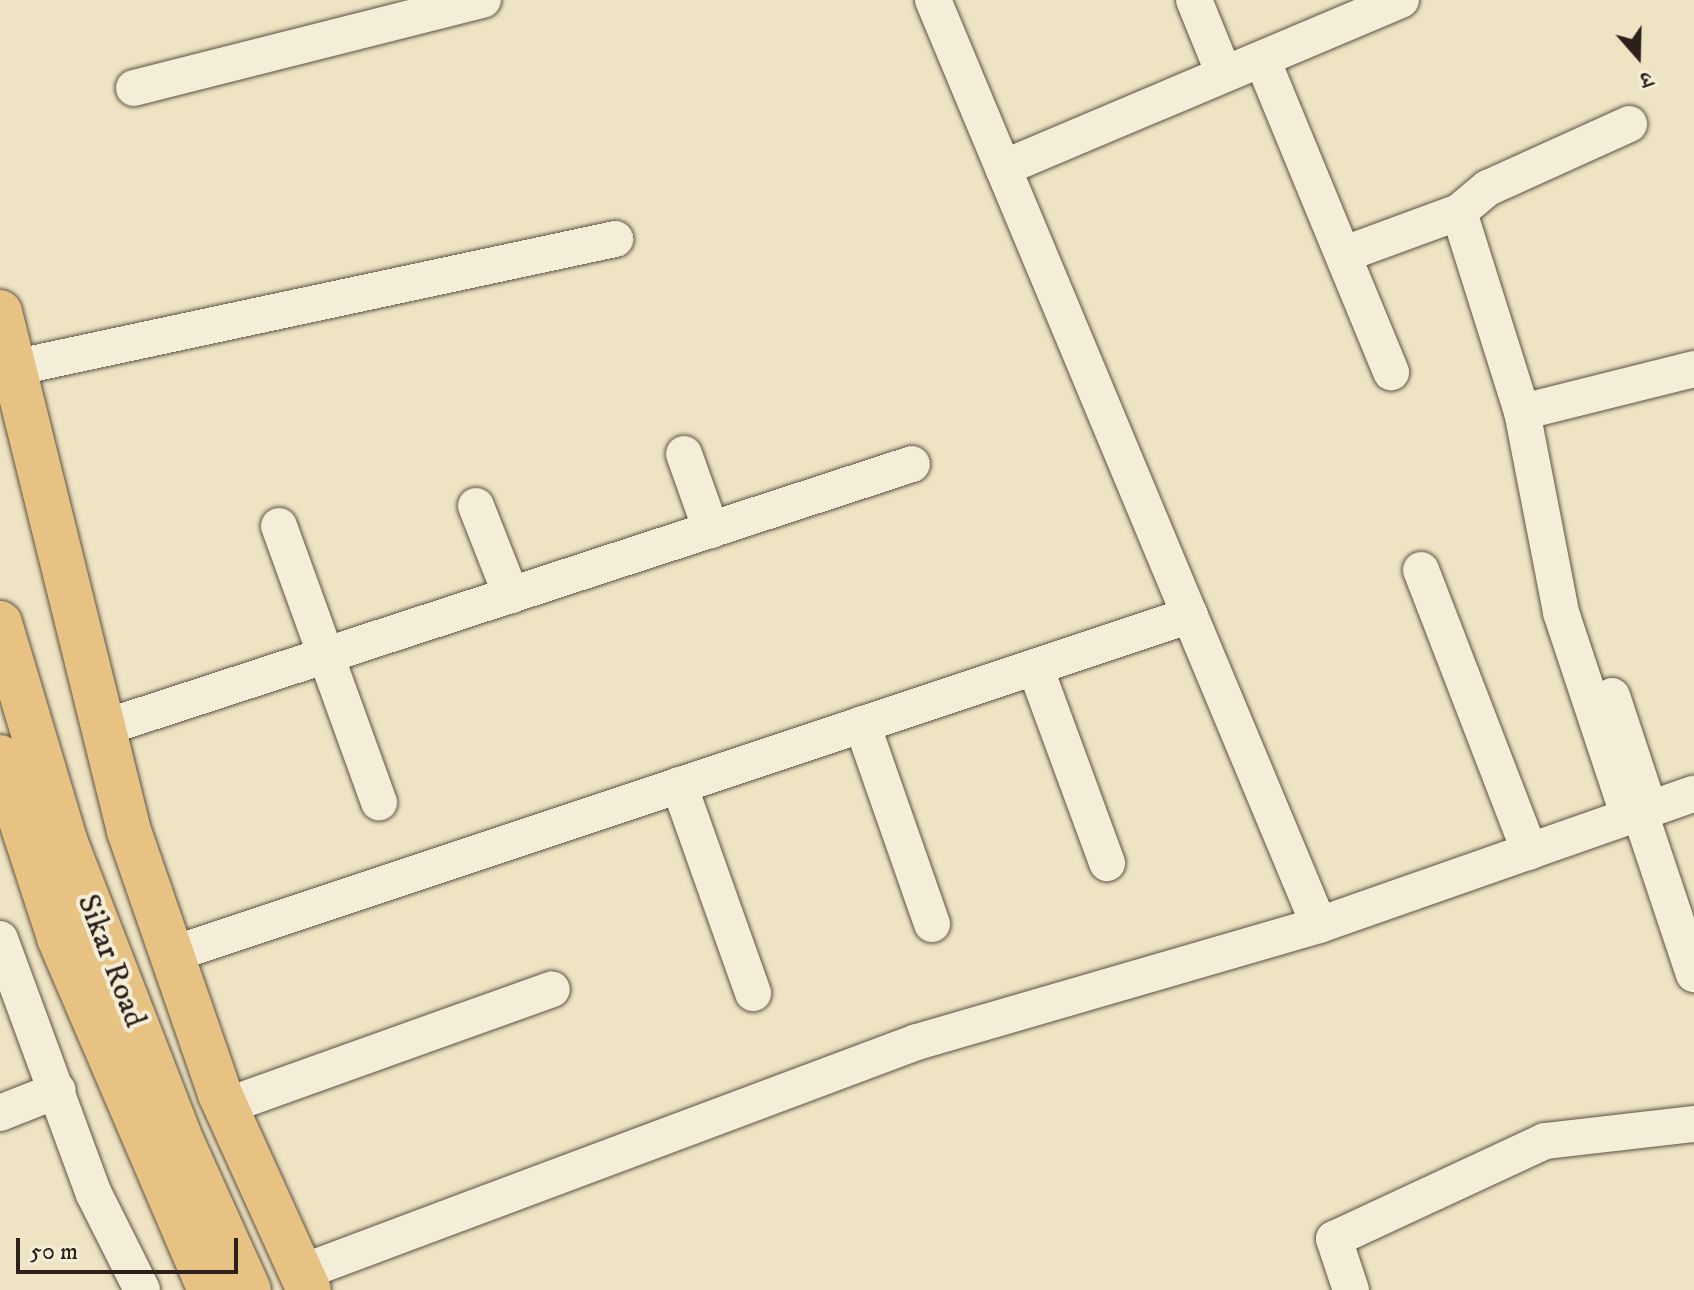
<!DOCTYPE html>
<html>
<head>
<meta charset="utf-8">
<style>
	body { margin:0 }
	#map { position:relative; width:1694px; height:1290px; overflow:hidden; background:#eee4c3; font-family:"IM FELL DW Pica","Noto Serif Devanagari",serif }
	div>[style] { position:absolute }
	[style*='--x'] { left:calc(var(--x)*1px); top:calc(var(--y)*1px); width:calc(var(--w)*1px); rotate:calc(var(--a)*1deg) }
	.roads { filter:drop-shadow(0 0 2px #5d5144) drop-shadow(0 0 2px #5d5144) }
	.minor>* { height:36px; margin:-18px; padding:0 18px; transform-origin:18px; border-radius:18px; background:#f4edd8 }
	.major>* { height:44px; margin:-22px; padding:0 22px; transform-origin:22px; border-radius:22px; background:#e7c282 }
	.highway>* { height:44px; margin:-22px; padding:0 22px; transform-origin:22px; border-radius:22px; background:#e7c282 }
	span { translate:-50% -50%; white-space:nowrap; text-align:center; line-height:1.15; -webkit-text-stroke:8px #f4edd8; paint-order:stroke }
	.street-label { font-size:32px; color:#2d201a }
	.north { position:absolute; left:1598px; top:16px; width:80px; height:80px; -webkit-text-stroke:6px #f4edd8; paint-order:stroke; rotate:160deg; font-size:22px; font-weight:700; line-height:32px; text-align:center; color:#2d201a }
	.north::after { content:''; display:block; margin:auto; width:28px; height:36px; background:#2d201a; clip-path:polygon(50% 0,100% 100%,50% 72%,0 100%) }
	.scale { position:absolute; left:16px; top:1238px; width:222px; height:36px; box-sizing:border-box; border:4px solid #2d201a; border-top:0; padding-left:10px; font-size:24px; line-height:28px; white-space:nowrap; color:#2d201a; -webkit-text-stroke:6px #f4edd8; paint-order:stroke }
</style>
</head>
<body>
<div id="map">
	<div class="roads">
		<div class="minor">
			<i style="--x:933;--y:0;--w:1002;--a:67.35"></i>
			<i style="--x:1194;--y:0;--w:80;--a:67.9"></i>
			<i style="--x:1262;--y:59;--w:339;--a:67.6"></i>
			<i style="--x:134;--y:88;--w:360;--a:-14.2"></i>
			<i style="--x:1003;--y:168;--w:432;--a:-22.9"></i>
			<i style="--x:1345;--y:254;--w:121;--a:-20.2"></i>
			<i style="--x:13;--y:368;--w:616;--a:-12.09"></i>
			<i style="--x:1522;--y:412;--w:177;--a:-14"></i>
			<i style="--x:684;--y:454;--w:81;--a:70.4"></i>
			<i style="--x:476;--y:506;--w:96;--a:68.5"></i>
			<i style="--x:279;--y:526;--w:294;--a:70.1"></i>
			<i style="--x:1421;--y:570;--w:302;--a:68.9"></i>
			<i style="--x:1035;--y:667;--w:209;--a:69.8"></i>
			<i style="--x:1612;--y:696;--w:102;--a:71.7"></i>
			<i style="--x:862;--y:724;--w:212;--a:70.7"></i>
			<i style="--x:100;--y:729;--w:854;--a:-18.07"></i>
			<i style="--x:679;--y:785;--w:221;--a:70.4"></i>
			<i style="--x:1640;--y:813;--w:170;--a:71.5"></i>
			<i style="--x:1629;--y:817;--w:216;--a:-108.4"></i>
			<i style="--x:1561;--y:612;--w:204;--a:-101"></i>
			<i style="--x:1522;--y:412;--w:210;--a:-107.5"></i>
			<i style="--x:1459;--y:212;--w:38;--a:-40"></i>
			<i style="--x:1488;--y:188;--w:155;--a:-24.4"></i>
			<i style="--x:0;--y:939;--w:272;--a:69.8"></i>
			<i style="--x:94;--y:1194;--w:107;--a:63.4"></i>
			<i style="--x:173;--y:954;--w:1072;--a:-18.43"></i>
			<i style="--x:226;--y:1106;--w:346;--a:-19.7"></i>
			<i style="--x:0;--y:1113;--w:62;--a:-21.6"></i>
			<i style="--x:300;--y:1273;--w:659;--a:-20.53"></i>
			<i style="--x:917;--y:1042;--w:419;--a:-16.2"></i>
			<i style="--x:1319;--y:925;--w:397;--a:-19.3"></i>
			<i style="--x:1351;--y:1290;--w:54;--a:-108.4"></i>
			<i style="--x:1334;--y:1239;--w:233;--a:-24.9"></i>
			<i style="--x:1545;--y:1141;--w:150;--a:-6.5"></i>
		</div>
		<div class="major">
			<i style="--x:0;--y:312;--w:535;--a:76.04"></i>
			<i style="--x:129;--y:831;--w:278;--a:70.9"></i>
			<i style="--x:220;--y:1094;--w:215;--a:65.6"></i>
		</div>
		<div class="highway">
			<i style="--x:0;--y:623;--w:230;--a:73.3"></i>
			<i style="--x:66;--y:843;--w:313;--a:68.8"></i>
			<i style="--x:179;--y:1135;--w:170;--a:65.7"></i>
			<i style="--x:0;--y:757;--w:190;--a:71.9"></i>
			<i style="--x:59;--y:938;--w:383;--a:66.8"></i>
		</div>
	</div>
	<div class="street-label">
		<span style="left:111px;top:961px;rotate:69deg">Sikar Road</span>
	</div>
	<div class="north">उ</div>
	<div class="scale">50 m</div>
</div>
</body>
</html>
